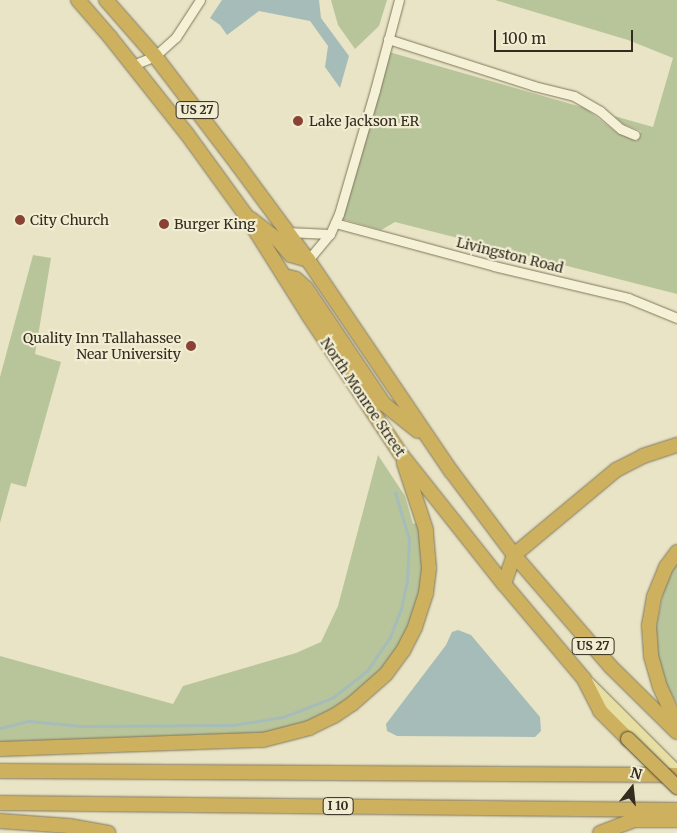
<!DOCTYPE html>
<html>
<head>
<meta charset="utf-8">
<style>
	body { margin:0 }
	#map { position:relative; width:677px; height:833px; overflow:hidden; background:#e8e4c5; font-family:Merriweather,serif }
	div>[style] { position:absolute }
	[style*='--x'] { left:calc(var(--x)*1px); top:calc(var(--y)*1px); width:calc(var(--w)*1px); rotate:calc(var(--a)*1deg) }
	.green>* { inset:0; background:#b8c59a }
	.water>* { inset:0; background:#a6bcb9 }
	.stream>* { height:2.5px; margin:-1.25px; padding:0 1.25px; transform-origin:1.25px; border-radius:1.25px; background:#a6bcb9 }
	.roads { filter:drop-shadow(0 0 1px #81765d) drop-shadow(0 0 1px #81765d) }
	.minor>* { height:9px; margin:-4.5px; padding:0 4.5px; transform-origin:4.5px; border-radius:4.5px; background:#f4f1d7 }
	.major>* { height:11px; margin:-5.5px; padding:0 5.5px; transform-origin:5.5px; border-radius:5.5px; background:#e7dea1 }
	.highway>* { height:14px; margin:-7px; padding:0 7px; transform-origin:7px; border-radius:7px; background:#cdb15f }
	.bridges { filter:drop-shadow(0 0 1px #4f4431) drop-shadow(0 0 1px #4f4431) }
	.highway-bridge>* { height:14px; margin:-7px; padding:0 7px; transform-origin:7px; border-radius:7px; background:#cdb15f }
	.dots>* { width:14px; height:14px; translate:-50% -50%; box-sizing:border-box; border:2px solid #f1edd3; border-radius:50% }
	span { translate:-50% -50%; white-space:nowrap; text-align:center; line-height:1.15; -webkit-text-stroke:4.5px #f1edd3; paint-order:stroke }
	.shield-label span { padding:1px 4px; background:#f1edd3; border:1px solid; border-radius:4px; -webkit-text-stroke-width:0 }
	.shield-label { font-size:12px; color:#332c1f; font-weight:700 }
	.poi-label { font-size:14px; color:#332c1f }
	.left { translate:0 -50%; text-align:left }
	.right { translate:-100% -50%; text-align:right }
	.street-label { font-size:14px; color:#332c1f }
	.north { position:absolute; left:607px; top:763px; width:50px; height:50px; -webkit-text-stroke:4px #f1edd3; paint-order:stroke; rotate:16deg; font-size:14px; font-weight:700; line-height:20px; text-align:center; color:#332c1f }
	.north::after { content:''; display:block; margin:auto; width:18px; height:22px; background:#332c1f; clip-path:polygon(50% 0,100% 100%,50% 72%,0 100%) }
	.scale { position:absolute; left:494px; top:30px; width:139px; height:22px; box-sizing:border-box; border:2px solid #332c1f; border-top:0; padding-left:6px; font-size:15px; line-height:18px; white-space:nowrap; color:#332c1f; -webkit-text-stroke:4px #f1edd3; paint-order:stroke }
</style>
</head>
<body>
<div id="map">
	<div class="green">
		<i style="clip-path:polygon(331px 0,387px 0,379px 26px,355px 49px,338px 25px)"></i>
		<i style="clip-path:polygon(495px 0,677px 0,677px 294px,395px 222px,381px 230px,342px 219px,389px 52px,585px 108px,617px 133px,637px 141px,641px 131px,623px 124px,614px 116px,653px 127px,673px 58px,628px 40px)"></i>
		<i style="clip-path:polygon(33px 255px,51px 258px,35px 354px,61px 362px,26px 487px,11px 483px,0 523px,0 377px)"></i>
		<i style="clip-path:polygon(378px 455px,405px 496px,413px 524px,420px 522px,425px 553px,417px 611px,393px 660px,337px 711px,281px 733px,0 743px,0 656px,173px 704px,183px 686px,296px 653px,321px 642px,338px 606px)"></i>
		<i style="clip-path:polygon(677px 563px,677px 704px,667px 686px,658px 656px,656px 628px,665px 584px)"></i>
	</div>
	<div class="water">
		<i style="clip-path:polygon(222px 0,319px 0,321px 18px,349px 56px,340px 88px,325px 67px,328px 46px,310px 21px,259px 11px,227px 35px,220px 25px,210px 18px)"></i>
		<i style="clip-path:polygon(458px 630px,471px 635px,540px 717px,541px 731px,535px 737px,397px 736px,387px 731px,386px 724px,446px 645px,452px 632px)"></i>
	</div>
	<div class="stream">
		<i style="--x:0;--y:728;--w:30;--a:-14"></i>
		<i style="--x:29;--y:721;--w:53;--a:5.4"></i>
		<i style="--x:82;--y:726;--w:151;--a:-0.4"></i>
		<i style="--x:233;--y:725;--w:51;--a:-9.1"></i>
		<i style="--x:283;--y:717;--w:53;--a:-21.2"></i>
		<i style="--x:332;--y:698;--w:44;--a:-37.6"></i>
		<i style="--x:367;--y:671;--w:41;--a:-55.9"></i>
		<i style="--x:390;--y:637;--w:30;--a:-69"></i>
		<i style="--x:401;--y:609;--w:29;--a:-78"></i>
		<i style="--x:407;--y:581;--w:42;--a:-87.3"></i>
		<i style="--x:409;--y:539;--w:48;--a:-106.9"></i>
	</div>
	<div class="roads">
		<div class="minor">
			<i style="--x:388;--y:39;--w:153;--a:17.8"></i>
			<i style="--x:534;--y:86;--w:41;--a:14"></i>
			<i style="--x:574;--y:96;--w:30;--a:30"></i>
			<i style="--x:600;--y:111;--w:28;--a:41"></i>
			<i style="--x:621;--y:129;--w:15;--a:23"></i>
			<i style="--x:133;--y:65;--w:24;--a:-22"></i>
			<i style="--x:155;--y:56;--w:28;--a:-42"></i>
			<i style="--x:176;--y:37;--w:44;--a:-57"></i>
			<i style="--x:335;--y:223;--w:165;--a:15.1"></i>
			<i style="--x:494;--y:266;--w:138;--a:13.4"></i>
			<i style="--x:628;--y:298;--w:53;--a:22.2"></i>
			<i style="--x:287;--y:232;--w:43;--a:2.7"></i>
			<i style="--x:308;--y:260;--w:34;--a:-50"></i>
			<i style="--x:330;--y:234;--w:22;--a:-66"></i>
			<i style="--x:339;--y:214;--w:129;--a:-73.8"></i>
			<i style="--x:375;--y:90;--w:93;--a:-75.1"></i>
		</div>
		<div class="major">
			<i style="--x:588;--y:682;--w:126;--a:45"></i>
		</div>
		<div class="highway">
			<i style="--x:78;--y:0;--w:49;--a:49.1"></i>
			<i style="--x:110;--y:37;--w:124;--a:51.6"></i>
			<i style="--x:187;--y:134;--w:99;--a:54.1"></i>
			<i style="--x:245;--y:214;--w:120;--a:57.9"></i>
			<i style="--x:309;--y:316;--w:164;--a:56.4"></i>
			<i style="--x:400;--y:453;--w:167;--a:51.6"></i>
			<i style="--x:504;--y:584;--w:124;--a:49.9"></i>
			<i style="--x:584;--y:679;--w:36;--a:63"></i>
			<i style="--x:600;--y:711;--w:40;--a:45"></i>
			<i style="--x:106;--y:0;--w:74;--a:48.8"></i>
			<i style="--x:155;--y:56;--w:137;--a:52.7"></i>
			<i style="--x:238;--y:165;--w:118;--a:53.6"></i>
			<i style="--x:308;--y:260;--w:255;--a:55.9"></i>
			<i style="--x:451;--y:471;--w:105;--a:53.1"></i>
			<i style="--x:514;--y:555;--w:147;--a:49.1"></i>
			<i style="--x:610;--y:666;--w:94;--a:44.6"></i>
			<i style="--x:251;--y:219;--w:33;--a:38"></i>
			<i style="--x:277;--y:239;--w:21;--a:49"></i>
			<i style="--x:291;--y:255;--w:18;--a:16"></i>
			<i style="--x:284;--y:276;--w:12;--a:14"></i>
			<i style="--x:296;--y:279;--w:13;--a:42"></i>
			<i style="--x:306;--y:288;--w:140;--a:56.1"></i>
			<i style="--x:384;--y:404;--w:43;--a:38.5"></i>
			<i style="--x:677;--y:552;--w:19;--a:126"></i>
			<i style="--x:666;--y:567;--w:32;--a:112"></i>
			<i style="--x:654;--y:597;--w:29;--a:100"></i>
			<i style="--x:649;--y:626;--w:30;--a:86"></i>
			<i style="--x:651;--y:656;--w:32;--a:74"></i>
			<i style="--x:660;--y:687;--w:41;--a:65.3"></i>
			<i style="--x:504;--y:584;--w:31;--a:-71"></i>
			<i style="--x:514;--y:555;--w:133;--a:-39.8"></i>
			<i style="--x:616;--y:470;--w:30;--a:-27"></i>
			<i style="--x:643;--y:456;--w:36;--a:-18"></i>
			<i style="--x:0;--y:749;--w:263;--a:-2"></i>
			<i style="--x:263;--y:740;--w:48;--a:-14.6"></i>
			<i style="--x:309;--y:728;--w:28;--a:-26"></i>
			<i style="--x:334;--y:716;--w:22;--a:-34"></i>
			<i style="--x:352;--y:704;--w:45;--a:-41.4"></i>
			<i style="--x:386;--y:674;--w:29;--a:-54"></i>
			<i style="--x:403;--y:651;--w:27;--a:-63"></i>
			<i style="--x:415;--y:627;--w:36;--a:-72"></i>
			<i style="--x:426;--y:593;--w:25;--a:-83"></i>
			<i style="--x:429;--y:568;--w:38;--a:-95"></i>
			<i style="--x:426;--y:530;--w:71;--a:-108.2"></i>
			<i style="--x:0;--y:771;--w:677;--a:0.34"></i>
			<i style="--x:0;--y:803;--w:677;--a:0.59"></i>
			<i style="--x:0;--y:821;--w:69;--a:4.1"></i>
			<i style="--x:69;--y:826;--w:40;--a:10"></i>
			<i style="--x:600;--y:833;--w:36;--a:-21"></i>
			<i style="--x:634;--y:820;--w:43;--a:0"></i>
		</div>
	</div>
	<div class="bridges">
		<div class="highway-bridge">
			<i style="--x:628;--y:739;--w:69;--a:44.4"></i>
		</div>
	</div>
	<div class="dots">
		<i style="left:298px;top:121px;background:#884334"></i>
		<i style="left:20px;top:220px;background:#884334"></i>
		<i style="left:164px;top:224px;background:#884334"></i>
		<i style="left:191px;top:346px;background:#884334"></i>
	</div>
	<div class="shield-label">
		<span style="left:197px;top:110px">US 27</span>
		<span style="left:593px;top:646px">US 27</span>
		<span style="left:338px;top:806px">I 10</span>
	</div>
	<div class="poi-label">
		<span class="left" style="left:309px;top:121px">Lake Jackson ER</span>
		<span class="left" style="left:30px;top:220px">City Church</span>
		<span class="left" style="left:174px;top:224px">Burger King</span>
		<span class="right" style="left:181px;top:346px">Quality Inn Tallahassee<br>Near University</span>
	</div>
	<div class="street-label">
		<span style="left:510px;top:255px;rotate:14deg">Livingston Road</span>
		<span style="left:363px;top:397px;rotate:56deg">North Monroe Street</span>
	</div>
	<div class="north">N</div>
	<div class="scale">100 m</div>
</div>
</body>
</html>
